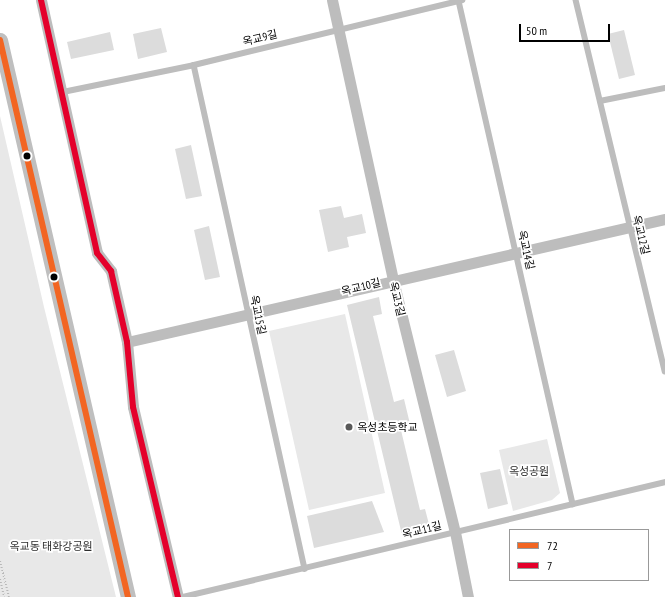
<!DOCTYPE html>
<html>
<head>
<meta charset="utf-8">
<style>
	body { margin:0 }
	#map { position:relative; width:665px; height:597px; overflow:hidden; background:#fff; font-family:"PT Sans Narrow","Noto Sans KR",sans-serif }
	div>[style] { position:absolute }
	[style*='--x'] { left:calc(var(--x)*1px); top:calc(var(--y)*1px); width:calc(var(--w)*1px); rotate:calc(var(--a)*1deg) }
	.green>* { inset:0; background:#e8e8e8 }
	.building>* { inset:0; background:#dcdcdc }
	.path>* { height:2px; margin-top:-1px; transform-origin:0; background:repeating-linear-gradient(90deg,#b8b8b8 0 1px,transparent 0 3px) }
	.lane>* { height:5.5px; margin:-2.75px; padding:0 2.75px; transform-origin:2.75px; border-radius:2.75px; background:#bdbdbd }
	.street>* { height:11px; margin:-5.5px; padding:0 5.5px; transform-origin:5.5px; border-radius:5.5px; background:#bdbdbd }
	.secondary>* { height:15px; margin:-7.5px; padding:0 7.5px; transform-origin:7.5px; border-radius:7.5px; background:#bfbfbf }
	.bus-1>* { height:6px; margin:-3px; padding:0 3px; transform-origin:3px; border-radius:3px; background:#f26522 }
	.bus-2>* { height:6px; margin:-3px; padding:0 3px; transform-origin:3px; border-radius:3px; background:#e4002b }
	.dots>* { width:11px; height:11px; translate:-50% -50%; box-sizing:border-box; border:2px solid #fff; border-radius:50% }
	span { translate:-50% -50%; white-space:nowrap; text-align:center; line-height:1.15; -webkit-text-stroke:3.5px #fff; paint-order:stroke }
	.street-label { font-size:11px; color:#000 }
	.poi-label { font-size:11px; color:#000 }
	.left { translate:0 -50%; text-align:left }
	.park-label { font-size:11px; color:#2d2d2d }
	.legend { position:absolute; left:509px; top:529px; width:140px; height:52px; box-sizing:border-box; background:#fff; border:1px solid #999; margin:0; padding:5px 7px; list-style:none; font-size:12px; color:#000 }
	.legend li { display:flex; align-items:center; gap:8px; height:20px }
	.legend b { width:20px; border:1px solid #999 }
	.scale { position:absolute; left:519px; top:24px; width:91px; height:18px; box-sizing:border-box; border:2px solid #000; border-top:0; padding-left:5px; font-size:12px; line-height:14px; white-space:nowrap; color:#000; -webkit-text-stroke:3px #fff; paint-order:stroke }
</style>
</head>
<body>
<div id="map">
	<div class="green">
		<i style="clip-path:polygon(0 116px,44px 307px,116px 597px,0 597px)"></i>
		<i style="clip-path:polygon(345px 314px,385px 493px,309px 510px,269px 331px)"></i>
		<i style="clip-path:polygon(547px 439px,560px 493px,552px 500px,513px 511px,499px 450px)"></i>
	</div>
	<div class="building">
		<i style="clip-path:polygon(161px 28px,167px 52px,138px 59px,133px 34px)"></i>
		<i style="clip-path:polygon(624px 30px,635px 75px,619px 79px,608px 34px)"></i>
		<i style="clip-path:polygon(110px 32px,114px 50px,71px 59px,67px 42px)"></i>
		<i style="clip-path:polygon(191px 145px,202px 196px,186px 199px,175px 149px)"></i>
		<i style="clip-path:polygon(341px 206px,344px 218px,362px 214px,366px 233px,347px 237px,349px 247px,328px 252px,319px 210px)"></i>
		<i style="clip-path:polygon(209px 226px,220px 277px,205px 280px,194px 230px)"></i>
		<i style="clip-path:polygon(379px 297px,382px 314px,373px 316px,394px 402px,404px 399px,410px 424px,400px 426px,420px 510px,425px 509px,430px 528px,402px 535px,347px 305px)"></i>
		<i style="clip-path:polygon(454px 350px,466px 391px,447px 397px,435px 355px)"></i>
		<i style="clip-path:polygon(500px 469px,508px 504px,488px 509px,480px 473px)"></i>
		<i style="clip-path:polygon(372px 501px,384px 532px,314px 548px,307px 516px)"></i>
	</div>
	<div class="path">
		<i style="--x:0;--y:561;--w:37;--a:76"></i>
		<i style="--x:0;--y:579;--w:18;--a:77"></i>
	</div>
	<div class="lane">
		<i style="--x:576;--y:0;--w:382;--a:76.5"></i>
		<i style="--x:459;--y:1;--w:516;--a:77.23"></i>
		<i style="--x:194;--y:65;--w:516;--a:77.58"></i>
		<i style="--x:63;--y:92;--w:134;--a:-11.6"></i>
		<i style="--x:194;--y:65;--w:276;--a:-13.6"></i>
		<i style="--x:600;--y:101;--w:66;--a:-11.3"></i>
		<i style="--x:183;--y:597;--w:496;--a:-13.4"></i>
	</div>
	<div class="street">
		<i style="--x:41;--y:0;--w:259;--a:77.5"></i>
		<i style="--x:97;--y:253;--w:23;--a:52"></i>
		<i style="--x:111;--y:271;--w:73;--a:77.3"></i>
		<i style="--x:127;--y:342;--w:65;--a:84.7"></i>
		<i style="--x:133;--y:407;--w:195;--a:76.7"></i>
		<i style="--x:332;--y:0;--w:287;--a:77.7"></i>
		<i style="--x:393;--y:280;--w:260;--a:76.2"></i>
		<i style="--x:455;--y:532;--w:66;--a:78.7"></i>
		<i style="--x:127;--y:342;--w:552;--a:-12.88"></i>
	</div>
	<div class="secondary">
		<i style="--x:0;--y:40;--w:572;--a:77.06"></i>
	</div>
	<div class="bus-1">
		<i style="--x:0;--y:40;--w:572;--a:77.06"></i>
	</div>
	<div class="bus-2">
		<i style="--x:41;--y:0;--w:259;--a:77.5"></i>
		<i style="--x:97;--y:253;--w:23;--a:52"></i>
		<i style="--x:111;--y:271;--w:73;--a:77.3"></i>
		<i style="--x:127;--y:342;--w:65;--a:84.7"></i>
		<i style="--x:133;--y:407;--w:195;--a:76.7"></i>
	</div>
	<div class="dots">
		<i style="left:27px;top:156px;background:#000"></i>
		<i style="left:54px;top:277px;background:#000"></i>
		<i style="left:349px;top:427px;background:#595959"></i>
	</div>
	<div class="street-label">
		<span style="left:260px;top:38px;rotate:-14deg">옥교9길</span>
		<span style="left:641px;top:235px;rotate:76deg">옥교12길</span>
		<span style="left:526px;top:250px;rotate:77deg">옥교14길</span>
		<span style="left:361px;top:287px;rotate:-14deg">옥교10길</span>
		<span style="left:397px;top:299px;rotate:76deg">옥교3길</span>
		<span style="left:258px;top:315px;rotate:78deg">옥교15길</span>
		<span style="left:422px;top:530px;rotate:-14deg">옥교11길</span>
	</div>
	<div class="poi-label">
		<span class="left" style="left:357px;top:427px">옥성초등학교</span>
	</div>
	<div class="park-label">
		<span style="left:529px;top:471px">옥성공원</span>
		<span style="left:51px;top:546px">옥교동 태화강공원</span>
	</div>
	<ul class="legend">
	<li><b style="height:5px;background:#f26522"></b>72</li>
	<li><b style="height:5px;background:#e4002b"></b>7</li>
	</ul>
	<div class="scale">50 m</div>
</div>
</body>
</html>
